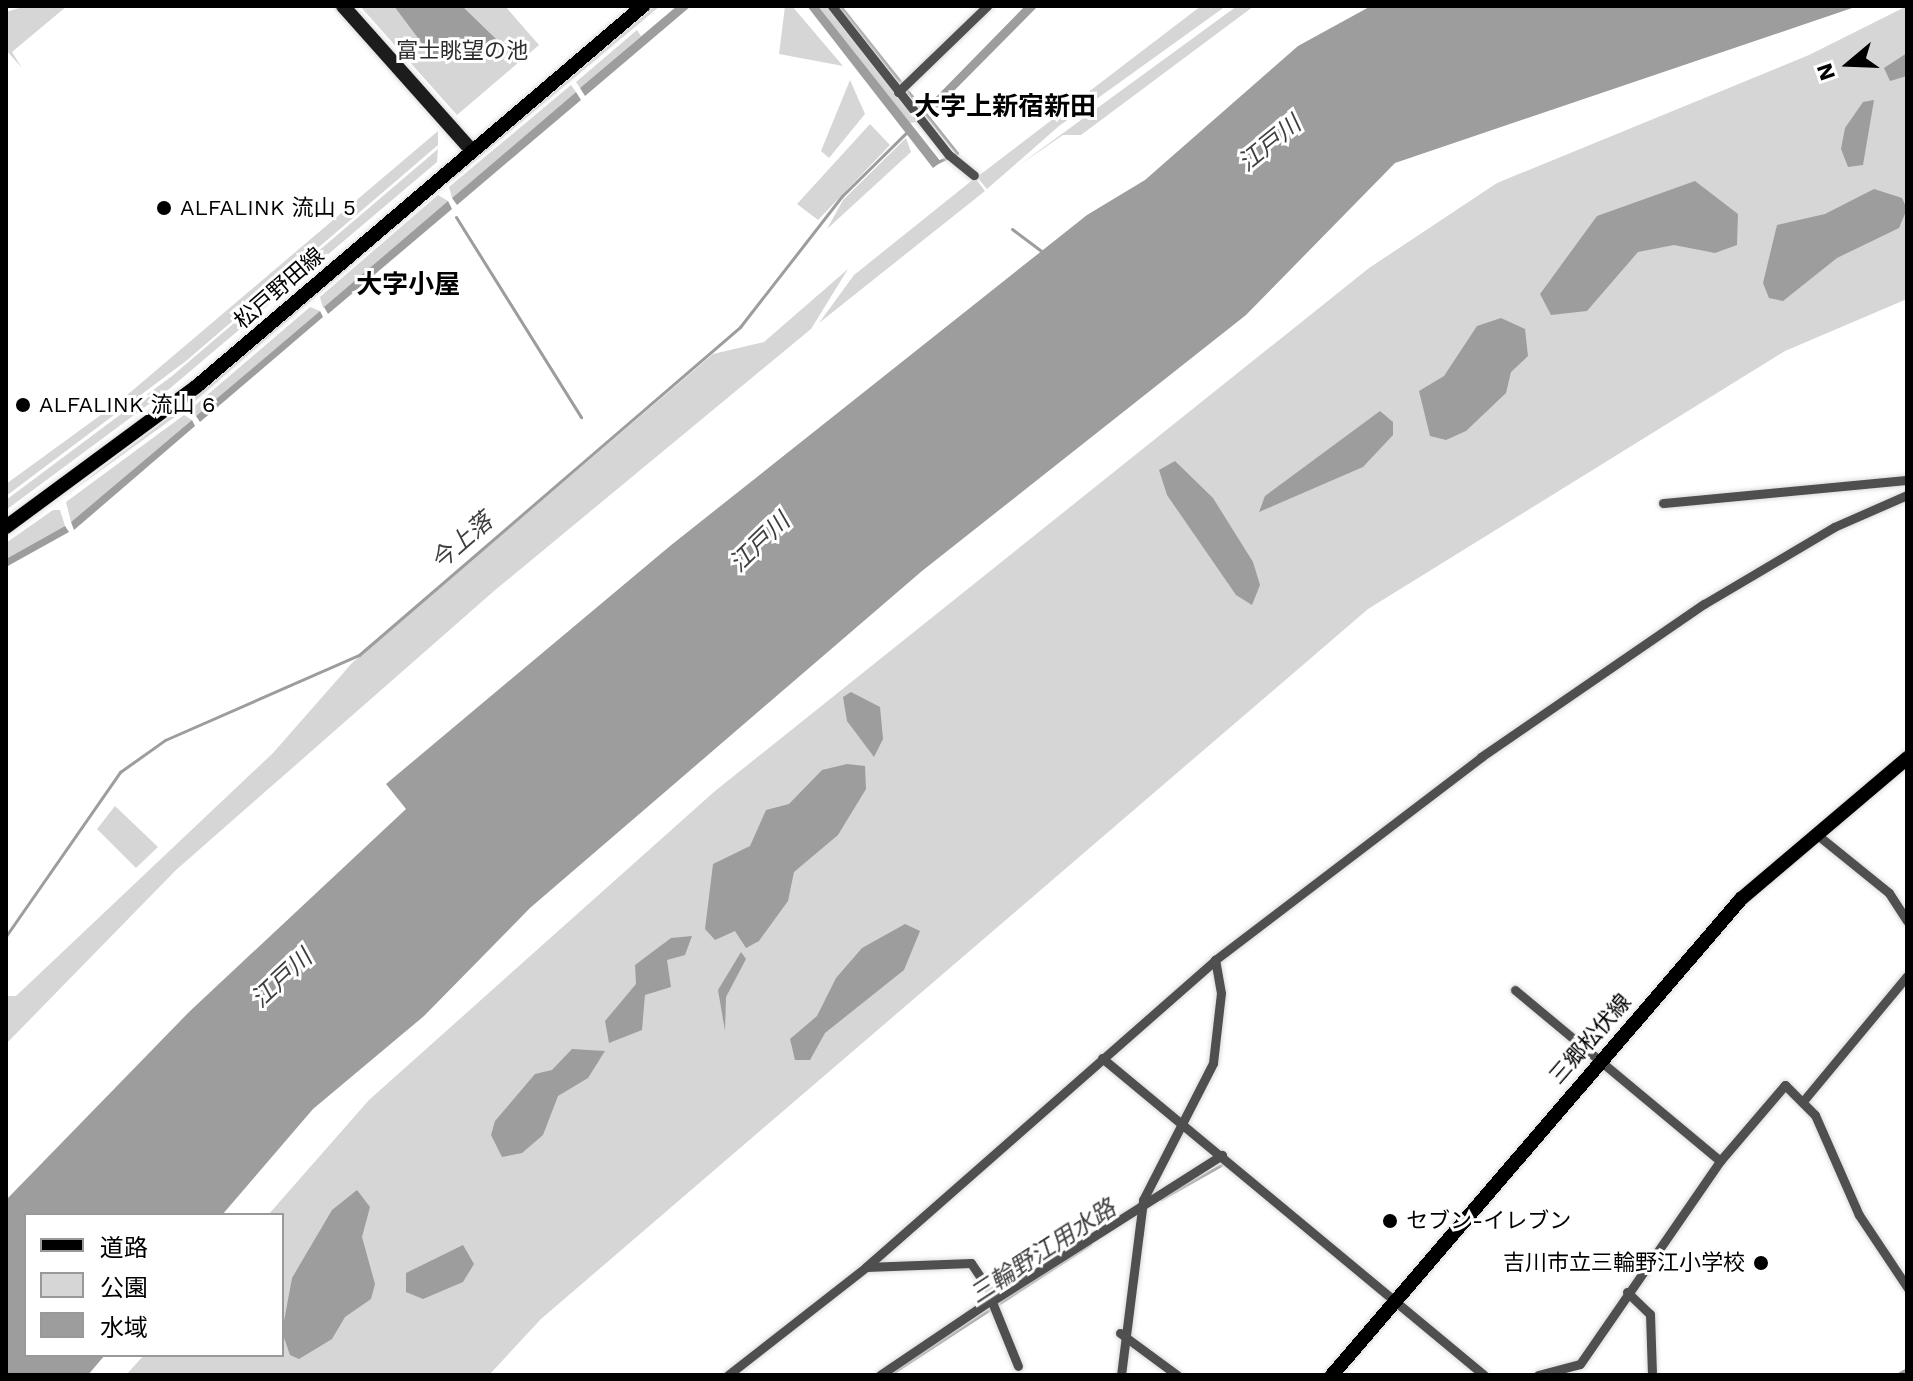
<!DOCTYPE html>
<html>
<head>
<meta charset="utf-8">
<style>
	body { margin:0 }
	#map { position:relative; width:1913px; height:1381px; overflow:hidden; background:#fff; font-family:"Work Sans","Noto Sans JP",sans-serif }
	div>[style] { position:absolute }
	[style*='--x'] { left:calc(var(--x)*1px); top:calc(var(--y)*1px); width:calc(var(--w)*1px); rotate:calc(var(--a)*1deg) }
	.green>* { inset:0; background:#d6d6d6 }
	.water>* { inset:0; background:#9d9d9d }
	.stream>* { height:3px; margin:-1.5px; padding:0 1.5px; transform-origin:1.5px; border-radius:1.5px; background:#9d9d9d }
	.roads { filter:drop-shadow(0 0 2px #dbdbdb) drop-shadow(0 0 2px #dbdbdb) }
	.street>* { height:9px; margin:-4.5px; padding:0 4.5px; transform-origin:4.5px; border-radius:4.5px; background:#4f4f4f }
	.secondary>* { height:14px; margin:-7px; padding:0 7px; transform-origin:7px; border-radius:7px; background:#1c1c1c }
	.primary>* { height:14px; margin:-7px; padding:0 7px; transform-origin:7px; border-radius:7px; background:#000 }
	.dots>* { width:22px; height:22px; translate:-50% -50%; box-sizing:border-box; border:4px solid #fff; border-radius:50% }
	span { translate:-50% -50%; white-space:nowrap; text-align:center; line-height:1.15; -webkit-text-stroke:6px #fff; paint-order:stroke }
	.park-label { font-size:22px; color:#2d2d2d }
	.poi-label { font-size:22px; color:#000 }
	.left { translate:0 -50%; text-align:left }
	.right { translate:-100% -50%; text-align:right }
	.street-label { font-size:22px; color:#000 }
	.water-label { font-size:24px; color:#3e3e3e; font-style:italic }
	.quarter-label { font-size:26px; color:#000; font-weight:700 }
	.frame { position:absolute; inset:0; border:8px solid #000; pointer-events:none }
	.legend { position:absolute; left:24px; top:1213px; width:260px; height:144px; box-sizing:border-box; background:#fff; border:2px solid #999; margin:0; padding:10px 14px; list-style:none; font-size:24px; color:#000 }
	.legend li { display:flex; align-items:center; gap:16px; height:40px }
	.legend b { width:40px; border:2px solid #999 }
	.north { position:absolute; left:1809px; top:24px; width:80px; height:80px; -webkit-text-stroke:6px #fff; paint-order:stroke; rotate:251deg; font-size:22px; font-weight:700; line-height:32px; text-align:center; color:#000 }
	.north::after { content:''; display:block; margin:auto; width:28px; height:36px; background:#000; clip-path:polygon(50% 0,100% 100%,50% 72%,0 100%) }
</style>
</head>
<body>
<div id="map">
	<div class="green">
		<i style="clip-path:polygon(26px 6px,67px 6px,12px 52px,22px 68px,6px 50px,6px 12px)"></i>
		<i style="clip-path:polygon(360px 6px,505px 6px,539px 45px,457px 115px)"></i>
		<i style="clip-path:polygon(655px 6px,660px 6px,447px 184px,446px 183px)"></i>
		<i style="clip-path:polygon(785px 6px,792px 6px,843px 66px,779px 54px)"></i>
		<i style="clip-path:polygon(818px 6px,830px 6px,916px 122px,910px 123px)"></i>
		<i style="clip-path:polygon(1201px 6px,1226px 6px,1059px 126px,987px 189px,977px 177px)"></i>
		<i style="clip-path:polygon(1237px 6px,1254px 6px,1081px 135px,1063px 135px,1018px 166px)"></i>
		<i style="clip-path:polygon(1907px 6px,1907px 299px,1785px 351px,1368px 609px,541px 1319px,489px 1375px,126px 1375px,144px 1355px,282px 1355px,282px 1215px,268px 1215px,369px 1100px,715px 791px,1369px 268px,1497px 183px,1809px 55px)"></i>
		<i style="clip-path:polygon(637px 30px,641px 36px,580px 88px,576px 82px)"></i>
		<i style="clip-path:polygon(850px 80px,865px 114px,829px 158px,821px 151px)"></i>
		<i style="clip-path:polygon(571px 85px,576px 92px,452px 198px,449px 187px)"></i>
		<i style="clip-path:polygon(870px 124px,890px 145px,818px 220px,797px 204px)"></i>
		<i style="clip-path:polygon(438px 131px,438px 145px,186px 361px,6px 496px,6px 484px,120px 401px)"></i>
		<i style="clip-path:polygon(906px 138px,911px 152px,827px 229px,843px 200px)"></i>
		<i style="clip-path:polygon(438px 149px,437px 162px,168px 390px,6px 510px,6px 500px,172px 376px)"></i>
		<i style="clip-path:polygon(975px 178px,985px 191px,819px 323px,854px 275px)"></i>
		<i style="clip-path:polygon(437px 191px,187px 408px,64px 497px,176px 412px)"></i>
		<i style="clip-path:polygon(438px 195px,448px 201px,323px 308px,320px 297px)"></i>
		<i style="clip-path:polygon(848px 269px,811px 329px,494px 591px,176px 870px,6px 1044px,6px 996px,16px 996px,273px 753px,352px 663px,713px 354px,764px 342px)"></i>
		<i style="clip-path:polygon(310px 307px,320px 311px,196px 416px,192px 408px)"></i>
		<i style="clip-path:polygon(184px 415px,192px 420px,71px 522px,66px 502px)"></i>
		<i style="clip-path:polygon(53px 510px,60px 510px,65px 526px,6px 559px,6px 543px)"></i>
		<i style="clip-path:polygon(115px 806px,158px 847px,136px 868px,97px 829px)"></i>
	</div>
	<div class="water">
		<i style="clip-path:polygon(394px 6px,462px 6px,496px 39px,495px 48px,473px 61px,433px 58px)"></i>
		<i style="clip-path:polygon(677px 6px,691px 6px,585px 96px,580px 88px)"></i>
		<i style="clip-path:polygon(807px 6px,818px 6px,941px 162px,933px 168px)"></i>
		<i style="clip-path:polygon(1025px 6px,1038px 6px,937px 108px,931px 102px)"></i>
		<i style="clip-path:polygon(1371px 6px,1858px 6px,1395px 163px,1246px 315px,922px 571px,530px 908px,424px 1016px,313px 1109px,222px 1215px,26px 1215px,26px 1355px,105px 1355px,88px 1375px,6px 1375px,6px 1200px,189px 1012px,406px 809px,386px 784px,670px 546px,1087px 215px,1145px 180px,1298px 46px)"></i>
		<i style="clip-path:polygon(1907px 53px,1907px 76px,1890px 81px,1884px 68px)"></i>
		<i style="clip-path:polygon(576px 92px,581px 100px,457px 205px,452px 198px)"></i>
		<i style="clip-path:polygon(1874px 100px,1863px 165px,1848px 167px,1841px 149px,1845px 128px,1863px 102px)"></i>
		<i style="clip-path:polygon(1695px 181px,1738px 214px,1737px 245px,1715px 253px,1674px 245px,1638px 252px,1587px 311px,1551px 315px,1540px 294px,1597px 216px)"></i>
		<i style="clip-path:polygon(1874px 189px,1902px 198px,1907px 209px,1899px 228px,1837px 258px,1783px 301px,1769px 298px,1763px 283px,1777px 225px,1825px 214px)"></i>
		<i style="clip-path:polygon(448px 201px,452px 209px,328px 314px,324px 307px)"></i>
		<i style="clip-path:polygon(320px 311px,323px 317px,200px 422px,196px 416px)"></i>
		<i style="clip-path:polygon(1501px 318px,1525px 329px,1528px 356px,1511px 372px,1506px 393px,1466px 431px,1446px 440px,1430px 436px,1419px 391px,1444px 376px,1477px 326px)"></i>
		<i style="clip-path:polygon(1380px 411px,1393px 422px,1393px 435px,1363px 467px,1259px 512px,1265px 496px)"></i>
		<i style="clip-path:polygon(192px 420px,195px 426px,74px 530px,71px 522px)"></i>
		<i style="clip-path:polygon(1175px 461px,1213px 498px,1253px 562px,1260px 585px,1252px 605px,1236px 595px,1167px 495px,1159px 470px)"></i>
		<i style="clip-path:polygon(65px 526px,69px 532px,6px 567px,6px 559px)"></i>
		<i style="clip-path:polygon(851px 692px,880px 707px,883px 739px,874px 757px,847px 721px,843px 697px)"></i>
		<i style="clip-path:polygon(847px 764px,865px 766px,866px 789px,838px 835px,794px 872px,788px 901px,759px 941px,746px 948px,735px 931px,715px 940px,705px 929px,713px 864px,750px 846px,766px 810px,789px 804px,822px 770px)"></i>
		<i style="clip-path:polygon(905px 924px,920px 931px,904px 970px,825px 1033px,810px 1060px,795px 1060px,790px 1039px,817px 1016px,836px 978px,862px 948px)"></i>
		<i style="clip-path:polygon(692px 936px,685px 955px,667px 960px,671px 987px,645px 995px,642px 1030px,609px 1043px,605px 1021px,636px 984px,635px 965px,671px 938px)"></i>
		<i style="clip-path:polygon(741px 952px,746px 959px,726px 997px,725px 1031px,718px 990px)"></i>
		<i style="clip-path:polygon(572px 1049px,605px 1051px,588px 1078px,558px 1096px,543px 1135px,522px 1153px,502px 1157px,491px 1135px,495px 1121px,535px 1074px,552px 1070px)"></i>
		<i style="clip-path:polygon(357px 1190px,370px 1207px,362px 1237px,375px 1284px,371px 1299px,345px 1317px,332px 1339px,299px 1359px,290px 1355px,282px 1332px,292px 1278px,332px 1210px)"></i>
		<i style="clip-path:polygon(463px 1245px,474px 1264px,463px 1282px,423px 1299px,406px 1292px,406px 1273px)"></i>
	</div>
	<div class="stream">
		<i style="--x:840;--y:6;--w:188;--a:51.5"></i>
		<i style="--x:957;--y:153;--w:23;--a:155"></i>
		<i style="--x:456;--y:217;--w:236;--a:58"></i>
		<i style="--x:1012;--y:229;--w:40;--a:37"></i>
		<i style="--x:6;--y:936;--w:200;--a:-55.2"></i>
		<i style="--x:120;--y:772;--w:55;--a:-35.4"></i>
		<i style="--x:165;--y:740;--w:212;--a:-23.7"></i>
		<i style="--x:359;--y:655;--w:503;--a:-40.72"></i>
		<i style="--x:740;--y:327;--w:166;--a:-52.1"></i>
		<i style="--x:842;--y:196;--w:91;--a:-44.6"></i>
		<i style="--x:1161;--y:1199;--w:69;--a:-29.5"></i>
		<i style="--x:889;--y:1375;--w:240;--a:-33.1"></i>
		<i style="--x:1896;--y:1375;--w:13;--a:-29"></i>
	</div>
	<div class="roads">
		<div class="street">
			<i style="--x:832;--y:6;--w:189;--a:51.9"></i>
			<i style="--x:949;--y:155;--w:32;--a:39"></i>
			<i style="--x:898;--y:92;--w:124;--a:-44"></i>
			<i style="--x:1663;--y:503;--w:245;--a:-5.4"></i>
			<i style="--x:1815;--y:833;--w:95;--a:39"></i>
			<i style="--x:1889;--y:893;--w:33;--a:57"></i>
			<i style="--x:1515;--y:990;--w:267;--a:39.8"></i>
			<i style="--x:1102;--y:1058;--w:496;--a:39.7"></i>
			<i style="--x:1804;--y:1100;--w:161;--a:-50.3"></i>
			<i style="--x:866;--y:1267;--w:105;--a:-2.2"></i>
			<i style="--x:971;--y:1263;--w:43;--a:56.3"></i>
			<i style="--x:995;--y:1299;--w:269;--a:-32.4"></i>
			<i style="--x:1627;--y:1292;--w:32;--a:44"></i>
			<i style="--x:1650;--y:1314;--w:61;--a:88.1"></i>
			<i style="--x:992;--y:1302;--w:69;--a:67.9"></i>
			<i style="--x:1120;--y:1333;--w:71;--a:36.4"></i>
			<i style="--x:728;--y:1375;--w:175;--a:-38"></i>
			<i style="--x:866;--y:1267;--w:465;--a:-41.3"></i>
			<i style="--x:1215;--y:960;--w:335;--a:-37.3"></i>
			<i style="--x:1481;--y:757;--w:270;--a:-34.5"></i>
			<i style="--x:1704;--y:604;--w:151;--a:-30.6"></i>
			<i style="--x:1834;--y:527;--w:80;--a:-23.7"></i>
			<i style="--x:880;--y:1375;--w:138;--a:-34"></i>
			<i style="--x:1121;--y:1375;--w:176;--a:-82.8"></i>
			<i style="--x:1143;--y:1200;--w:154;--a:-62.9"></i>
			<i style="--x:1213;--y:1063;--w:70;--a:-83.5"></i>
			<i style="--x:1221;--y:993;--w:34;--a:-100"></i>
			<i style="--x:1538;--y:1375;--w:43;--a:-14.7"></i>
			<i style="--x:1580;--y:1364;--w:247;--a:-55.4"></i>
			<i style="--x:1720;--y:1161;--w:100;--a:-49.5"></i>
			<i style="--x:1785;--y:1085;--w:42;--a:45"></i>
			<i style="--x:1815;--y:1115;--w:109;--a:66.3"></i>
			<i style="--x:1859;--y:1215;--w:87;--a:56.3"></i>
		</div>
		<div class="secondary">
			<i style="--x:343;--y:6;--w:194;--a:48.3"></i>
		</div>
		<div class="primary">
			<i style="--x:6;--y:527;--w:237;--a:-36.4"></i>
			<i style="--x:197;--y:386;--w:586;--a:-40.43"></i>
			<i style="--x:1332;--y:1375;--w:628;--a:-49.33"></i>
			<i style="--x:1741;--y:899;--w:218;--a:-40.3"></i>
		</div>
	</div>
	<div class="dots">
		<i style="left:164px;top:208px;background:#000"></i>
		<i style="left:23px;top:405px;background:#000"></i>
		<i style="left:1390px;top:1221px;background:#000"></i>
		<i style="left:1761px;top:1263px;background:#000"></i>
	</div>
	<div class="park-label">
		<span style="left:462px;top:51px">富士眺望の池</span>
	</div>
	<div class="poi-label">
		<span class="left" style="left:180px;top:208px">ALFALINK 流山 5</span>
		<span class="left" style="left:39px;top:405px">ALFALINK 流山 6</span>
		<span class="left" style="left:1406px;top:1221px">セブン-イレブン</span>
		<span class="right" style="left:1745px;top:1263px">吉川市立三輪野江小学校</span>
	</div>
	<div class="street-label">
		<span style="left:279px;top:288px;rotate:-41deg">松戸野田線</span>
		<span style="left:1590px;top:1039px;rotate:-49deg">三郷松伏線</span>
	</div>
	<div class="water-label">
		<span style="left:1270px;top:144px;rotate:-39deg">江戸川</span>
		<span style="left:462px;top:542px;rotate:-41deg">今上落</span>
		<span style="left:760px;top:543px;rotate:-44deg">江戸川</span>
		<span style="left:282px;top:979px;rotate:-43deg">江戸川</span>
		<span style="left:1043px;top:1252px;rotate:-33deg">三輪野江用水路</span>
	</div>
	<div class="quarter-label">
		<span style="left:1005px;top:107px">大字上新宿新田</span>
		<span style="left:408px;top:285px">大字小屋</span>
	</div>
	<div class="frame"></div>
	<ul class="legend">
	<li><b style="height:10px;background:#000"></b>道路</li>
	<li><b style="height:22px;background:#d6d6d6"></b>公園</li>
	<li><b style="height:22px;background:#9d9d9d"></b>水域</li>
	</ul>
	<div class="north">N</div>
</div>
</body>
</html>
